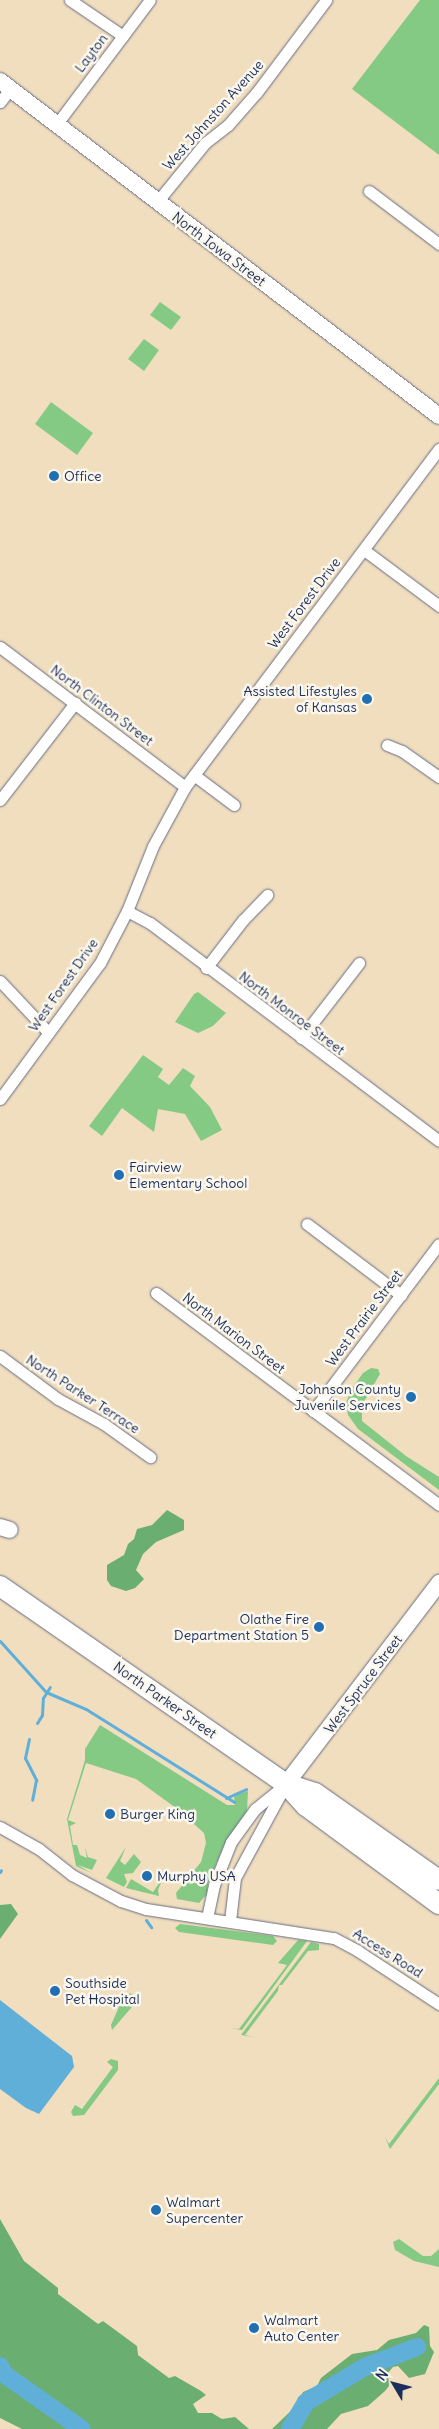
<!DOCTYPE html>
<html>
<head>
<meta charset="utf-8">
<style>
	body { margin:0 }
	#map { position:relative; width:439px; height:2429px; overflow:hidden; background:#f1debf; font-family:Delius,sans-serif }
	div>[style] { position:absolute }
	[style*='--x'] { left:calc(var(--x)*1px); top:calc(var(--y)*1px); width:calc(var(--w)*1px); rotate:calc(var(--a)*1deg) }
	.green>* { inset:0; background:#84ca85 }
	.forest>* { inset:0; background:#6bae72 }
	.water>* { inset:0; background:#5fafd9 }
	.stream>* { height:3px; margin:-1.5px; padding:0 1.5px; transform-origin:1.5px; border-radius:1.5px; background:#5fafd9 }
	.river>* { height:18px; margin:-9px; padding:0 9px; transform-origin:9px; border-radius:9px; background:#5fafd9 }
	.roads { filter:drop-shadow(0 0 1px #666c80) drop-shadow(0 0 1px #666c80) }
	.street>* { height:11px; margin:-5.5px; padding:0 5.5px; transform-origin:5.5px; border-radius:5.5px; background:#fff }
	.secondary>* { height:16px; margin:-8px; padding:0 8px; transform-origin:8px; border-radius:8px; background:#fff }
	.highway>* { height:20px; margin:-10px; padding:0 10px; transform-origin:10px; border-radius:10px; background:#fff }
	.dots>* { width:14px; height:14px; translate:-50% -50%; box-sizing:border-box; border:2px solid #fbf7ec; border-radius:50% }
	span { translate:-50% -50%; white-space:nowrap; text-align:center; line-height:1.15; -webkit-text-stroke:5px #fbf7ec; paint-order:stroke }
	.street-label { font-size:14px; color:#1b2f5e }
	.poi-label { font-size:14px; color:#1b2f5e }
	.left { translate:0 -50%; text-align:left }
	.right { translate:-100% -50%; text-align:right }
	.north { position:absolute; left:369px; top:2359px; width:50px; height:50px; -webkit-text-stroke:4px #fbf7ec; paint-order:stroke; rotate:307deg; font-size:14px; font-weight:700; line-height:20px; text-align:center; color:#1b2f5e }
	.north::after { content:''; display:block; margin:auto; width:18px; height:22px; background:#1b2f5e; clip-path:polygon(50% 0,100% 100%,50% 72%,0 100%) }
</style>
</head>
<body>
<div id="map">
	<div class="green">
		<i style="clip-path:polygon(420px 0,439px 0,439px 155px,352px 89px)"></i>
		<i style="clip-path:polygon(160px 302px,181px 317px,171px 330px,150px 315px)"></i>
		<i style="clip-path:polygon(144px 339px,159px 350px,144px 371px,128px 359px)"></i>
		<i style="clip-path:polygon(51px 402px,93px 433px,77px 455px,35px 424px)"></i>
		<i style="clip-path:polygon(198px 992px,226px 1013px,213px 1026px,198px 1033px,175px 1022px,194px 994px)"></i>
		<i style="clip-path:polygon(143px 1055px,163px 1069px,158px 1077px,169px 1085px,183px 1068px,195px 1076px,190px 1086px,210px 1107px,222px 1130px,201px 1141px,185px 1114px,158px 1109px,154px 1132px,122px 1108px,102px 1136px,89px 1126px)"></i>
		<i style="clip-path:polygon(371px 1368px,378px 1369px,380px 1374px,362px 1405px,362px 1421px,406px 1456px,439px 1477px,439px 1490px,358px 1429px,348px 1415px,346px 1403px,351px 1390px,363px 1373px)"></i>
		<i style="clip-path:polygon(100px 1725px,227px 1805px,235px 1805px,234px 1796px,248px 1791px,247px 1811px,224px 1845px,208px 1883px,207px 1894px,199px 1903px,177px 1899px,176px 1893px,201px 1862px,206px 1843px,204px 1833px,176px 1808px,136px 1779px,86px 1763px,68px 1820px,76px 1823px,70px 1826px,73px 1845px,77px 1845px,80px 1855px,87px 1858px,85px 1847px,88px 1857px,97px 1860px,92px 1870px,78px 1865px,91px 1873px,76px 1866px,67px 1819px,85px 1760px,85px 1749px)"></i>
		<i style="clip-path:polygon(126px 1847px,120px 1861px,125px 1865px,134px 1854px,141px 1862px,133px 1873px,124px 1874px,127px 1882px,124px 1887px,106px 1878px)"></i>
		<i style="clip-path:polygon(164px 1876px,158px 1890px,159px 1896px,126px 1888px,131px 1879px,153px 1892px)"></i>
		<i style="clip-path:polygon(180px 1924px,273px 1936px,277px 1941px,273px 1945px,179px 1932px,175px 1928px)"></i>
		<i style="clip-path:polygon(298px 1940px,307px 1941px,242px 2030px,229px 2028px,239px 2029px,287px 1965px,278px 1963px)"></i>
		<i style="clip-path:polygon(311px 1942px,319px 1944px,319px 1950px,308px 1951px,282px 1985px,279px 1985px,278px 1991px,245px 2035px,254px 2037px,241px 2035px)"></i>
		<i style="clip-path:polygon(125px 1993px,133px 1994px,125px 2005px,132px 2007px,112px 2030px,111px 2025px)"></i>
		<i style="clip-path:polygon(111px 2059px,118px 2061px,118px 2070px,84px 2115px,73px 2116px,71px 2112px,75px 2105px,82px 2109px,113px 2067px,107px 2062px)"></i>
		<i style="clip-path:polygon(439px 2078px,439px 2084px,390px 2149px,385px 2137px,389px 2144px)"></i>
		<i style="clip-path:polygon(399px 2239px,423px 2256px,431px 2256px,439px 2249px,439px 2267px,414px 2261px,395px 2250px,393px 2242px)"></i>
	</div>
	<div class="forest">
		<i style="clip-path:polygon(167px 1510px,184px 1520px,184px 1530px,156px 1542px,143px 1554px,136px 1570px,144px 1579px,135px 1588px,126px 1591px,111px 1586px,107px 1580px,107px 1565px,124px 1555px,128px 1544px,134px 1539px,137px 1529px,152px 1525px)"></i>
		<i style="clip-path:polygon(11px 1904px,18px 1914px,0 1939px,0 1905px)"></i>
		<i style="clip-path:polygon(0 2219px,24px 2261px,58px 2288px,58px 2294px,98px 2324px,103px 2321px,137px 2346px,138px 2355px,169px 2378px,175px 2376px,201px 2391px,206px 2395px,193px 2404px,198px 2413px,212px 2413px,222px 2419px,235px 2417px,249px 2429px,22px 2429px,0 2418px)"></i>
		<i style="clip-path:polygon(424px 2325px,429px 2327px,430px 2346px,434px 2352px,425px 2374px,409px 2378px,398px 2366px,393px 2367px,388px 2373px,389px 2386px,385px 2391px,368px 2406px,341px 2414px,327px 2429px,272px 2429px,296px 2406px,303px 2392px,317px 2386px,321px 2378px,352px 2354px,377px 2350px,389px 2340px,416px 2333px)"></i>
	</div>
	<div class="water">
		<i style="clip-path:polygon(0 2000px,72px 2056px,74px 2067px,39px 2114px,26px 2108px,0 2089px)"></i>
	</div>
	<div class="stream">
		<i style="--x:0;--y:1641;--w:69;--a:48"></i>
		<i style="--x:46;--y:1692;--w:43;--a:23"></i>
		<i style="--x:86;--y:1709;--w:175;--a:32.1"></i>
		<i style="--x:37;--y:1723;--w:9;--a:-58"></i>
		<i style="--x:42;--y:1715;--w:17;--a:-87"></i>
		<i style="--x:43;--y:1698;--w:13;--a:-58"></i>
		<i style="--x:29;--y:1739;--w:19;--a:102"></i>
		<i style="--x:25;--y:1758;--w:25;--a:63"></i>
		<i style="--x:36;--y:1780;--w:20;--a:101"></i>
		<i style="--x:226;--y:1798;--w:22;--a:-24"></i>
		<i style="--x:0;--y:1872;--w:2;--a:-63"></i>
		<i style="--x:146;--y:1920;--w:9;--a:54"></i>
	</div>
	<div class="river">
		<i style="--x:0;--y:2366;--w:9;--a:63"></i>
		<i style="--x:4;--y:2374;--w:95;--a:35.2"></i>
		<i style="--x:290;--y:2429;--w:31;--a:-59"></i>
		<i style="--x:306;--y:2402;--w:69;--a:-30.7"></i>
		<i style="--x:365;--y:2367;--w:56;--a:-21"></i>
	</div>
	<div class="roads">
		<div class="street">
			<i style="--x:70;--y:0;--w:64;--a:34.2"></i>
			<i style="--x:0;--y:102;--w:16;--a:-52"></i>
			<i style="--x:56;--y:125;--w:156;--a:-53.1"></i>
			<i style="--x:369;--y:191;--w:88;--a:37.1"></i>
			<i style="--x:157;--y:202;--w:76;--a:-50.9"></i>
			<i style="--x:205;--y:143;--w:29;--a:-38"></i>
			<i style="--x:228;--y:125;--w:44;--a:-48.7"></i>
			<i style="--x:257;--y:92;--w:115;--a:-53.1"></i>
			<i style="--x:364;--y:550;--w:94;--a:36.7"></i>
			<i style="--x:0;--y:647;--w:232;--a:37.1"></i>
			<i style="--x:387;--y:745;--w:16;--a:22"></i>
			<i style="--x:402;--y:751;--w:45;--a:35.1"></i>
			<i style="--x:194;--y:775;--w:50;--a:36.9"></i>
			<i style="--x:0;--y:800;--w:123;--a:-52.3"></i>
			<i style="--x:127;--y:911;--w:26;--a:28"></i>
			<i style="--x:150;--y:923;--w:362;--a:37"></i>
			<i style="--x:206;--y:968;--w:61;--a:-52.4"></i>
			<i style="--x:243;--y:920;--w:35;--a:-46"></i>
			<i style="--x:0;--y:981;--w:71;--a:46.7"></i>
			<i style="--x:301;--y:1038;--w:95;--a:-52.3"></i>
			<i style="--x:0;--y:1099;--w:169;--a:-53.7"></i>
			<i style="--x:100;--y:963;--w:59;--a:-62.6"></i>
			<i style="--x:127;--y:911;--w:70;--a:-68.2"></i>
			<i style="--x:153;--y:846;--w:67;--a:-61.5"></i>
			<i style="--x:185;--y:787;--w:423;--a:-53.1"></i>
			<i style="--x:307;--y:1224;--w:118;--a:37.1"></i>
			<i style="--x:156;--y:1293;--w:354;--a:36.8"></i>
			<i style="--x:0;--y:1356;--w:72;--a:36.6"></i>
			<i style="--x:58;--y:1399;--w:52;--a:28.5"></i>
			<i style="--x:104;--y:1424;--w:57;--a:35.7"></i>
			<i style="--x:313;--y:1411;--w:209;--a:-53"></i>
			<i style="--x:0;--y:1827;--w:45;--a:29.4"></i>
			<i style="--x:39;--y:1849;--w:42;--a:38.2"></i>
			<i style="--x:72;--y:1875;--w:55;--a:28"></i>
			<i style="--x:121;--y:1901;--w:26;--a:18"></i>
			<i style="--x:146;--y:1909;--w:190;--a:8.8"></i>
			<i style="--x:334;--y:1938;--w:27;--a:28"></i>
			<i style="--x:358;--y:1951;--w:97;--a:33.2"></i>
			<i style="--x:207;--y:1918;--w:34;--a:-78"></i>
			<i style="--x:214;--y:1885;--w:46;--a:-68.4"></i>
			<i style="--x:231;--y:1842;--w:41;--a:-54"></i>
			<i style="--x:255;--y:1809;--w:40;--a:-39"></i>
			<i style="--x:230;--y:1921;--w:43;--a:-83.4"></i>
			<i style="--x:235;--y:1878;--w:105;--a:-61.5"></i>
		</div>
		<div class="secondary">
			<i style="--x:0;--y:81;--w:552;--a:37.35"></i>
			<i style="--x:0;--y:1527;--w:10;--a:17"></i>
			<i style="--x:286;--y:1784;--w:253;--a:-52.7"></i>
		</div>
		<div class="highway">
			<i style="--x:0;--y:1586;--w:348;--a:34.7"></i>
			<i style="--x:286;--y:1784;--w:30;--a:48"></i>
			<i style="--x:306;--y:1806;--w:165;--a:36.4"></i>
			<i style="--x:287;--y:1784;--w:29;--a:18"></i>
			<i style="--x:315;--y:1793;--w:151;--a:35.1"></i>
		</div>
	</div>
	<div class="dots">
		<i style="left:54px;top:476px;background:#1f6fb2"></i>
		<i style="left:367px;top:699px;background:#1f6fb2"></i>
		<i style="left:119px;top:1175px;background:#1f6fb2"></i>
		<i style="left:411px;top:1397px;background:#1f6fb2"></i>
		<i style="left:319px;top:1627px;background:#1f6fb2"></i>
		<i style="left:110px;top:1814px;background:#1f6fb2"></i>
		<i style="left:147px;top:1876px;background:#1f6fb2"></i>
		<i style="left:55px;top:1991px;background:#1f6fb2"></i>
		<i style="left:156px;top:2210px;background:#1f6fb2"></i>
		<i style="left:254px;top:2328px;background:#1f6fb2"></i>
	</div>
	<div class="street-label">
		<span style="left:91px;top:53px;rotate:-53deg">Layton</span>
		<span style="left:213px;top:115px;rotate:-48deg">West Johnston Avenue</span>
		<span style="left:219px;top:249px;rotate:37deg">North Iowa Street</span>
		<span style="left:304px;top:603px;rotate:-53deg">West Forest Drive</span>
		<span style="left:102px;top:705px;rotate:37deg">North Clinton Street</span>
		<span style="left:63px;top:985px;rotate:-55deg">West Forest Drive</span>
		<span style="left:292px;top:1013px;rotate:37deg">North Monroe Street</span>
		<span style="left:364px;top:1318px;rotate:-53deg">West Prairie Street</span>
		<span style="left:234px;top:1333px;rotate:37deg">North Marion Street</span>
		<span style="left:83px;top:1394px;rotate:33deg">North Parker Terrace</span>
		<span style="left:363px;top:1684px;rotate:-53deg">West Spruce Street</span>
		<span style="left:165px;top:1700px;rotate:35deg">North Parker Street</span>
		<span style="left:388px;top:1953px;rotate:32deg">Access Road</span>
	</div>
	<div class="poi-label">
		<span class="left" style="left:64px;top:476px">Office</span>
		<span class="right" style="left:357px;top:699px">Assisted Lifestyles<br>of Kansas</span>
		<span class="left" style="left:129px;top:1175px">Fairview<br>Elementary School</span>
		<span class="right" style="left:401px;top:1397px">Johnson County<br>Juvenile Services</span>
		<span class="right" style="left:309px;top:1627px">Olathe Fire<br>Department Station 5</span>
		<span class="left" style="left:120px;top:1814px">Burger King</span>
		<span class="left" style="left:157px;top:1876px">Murphy USA</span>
		<span class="left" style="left:65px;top:1991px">Southside<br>Pet Hospital</span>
		<span class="left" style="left:166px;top:2210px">Walmart<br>Supercenter</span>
		<span class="left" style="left:264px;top:2328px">Walmart<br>Auto Center</span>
	</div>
	<div class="north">N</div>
</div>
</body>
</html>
